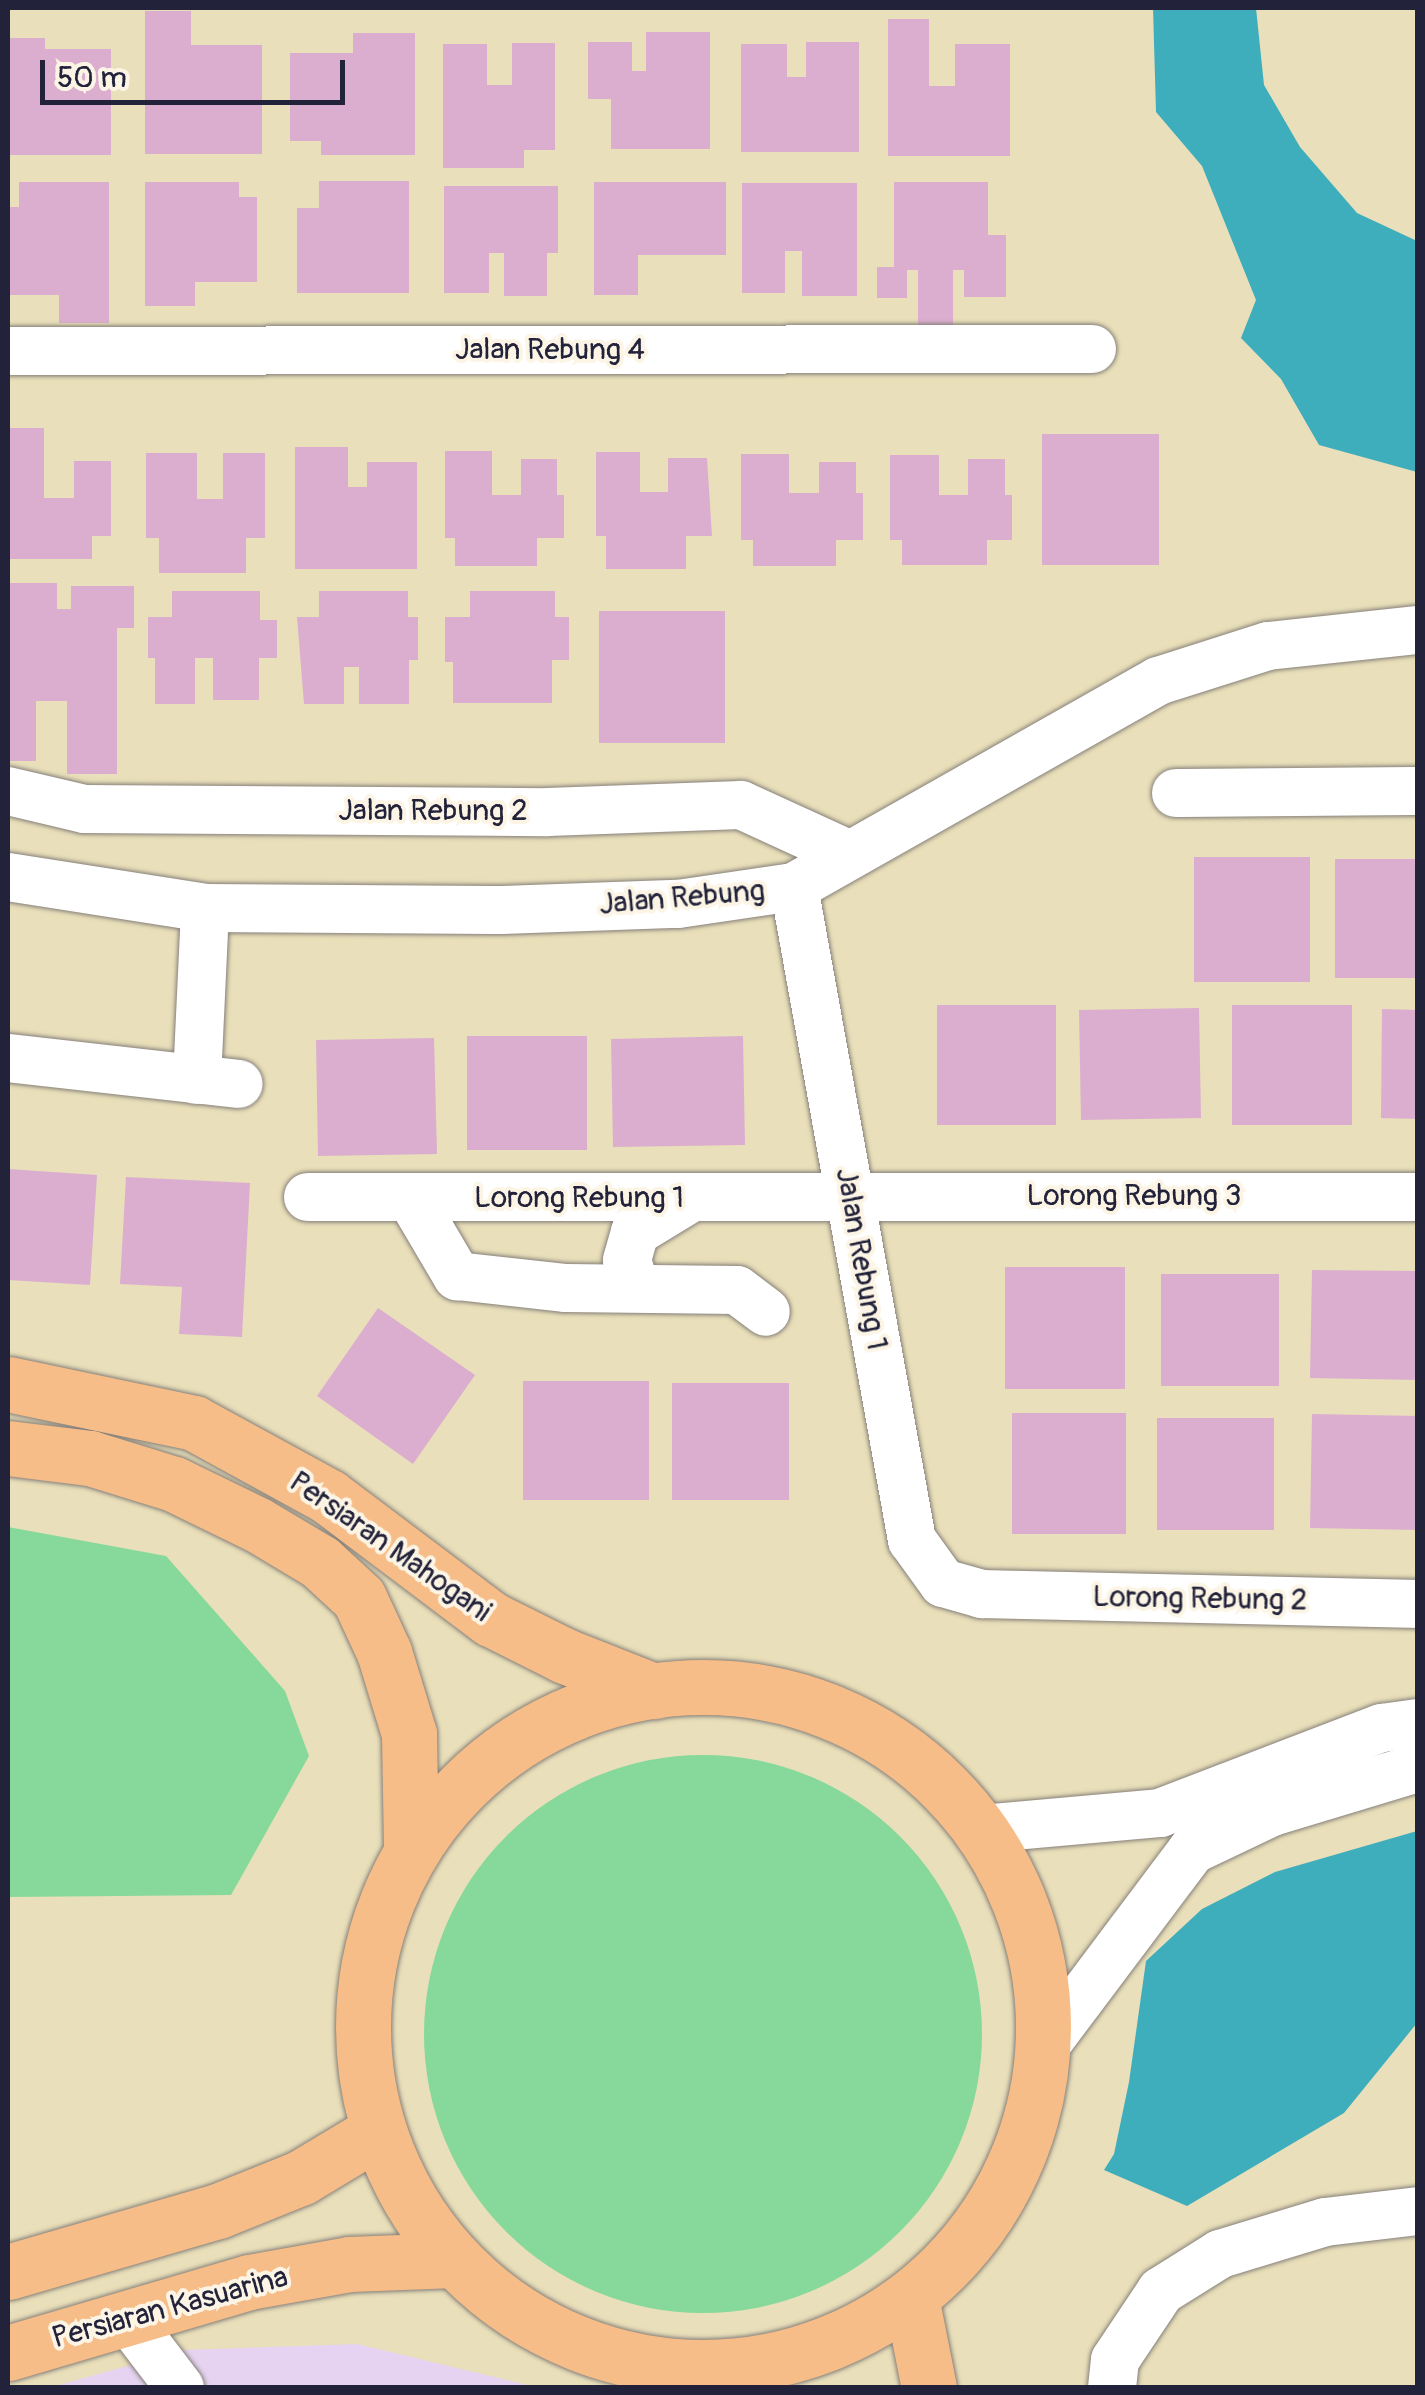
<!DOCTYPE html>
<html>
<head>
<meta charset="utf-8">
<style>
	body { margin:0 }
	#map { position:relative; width:1425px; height:2395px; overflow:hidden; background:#e9dfba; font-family:Pangolin,sans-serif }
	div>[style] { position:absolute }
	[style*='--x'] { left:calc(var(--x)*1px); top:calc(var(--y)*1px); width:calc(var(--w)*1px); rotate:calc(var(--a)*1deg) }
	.built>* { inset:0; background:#e5d3f1 }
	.green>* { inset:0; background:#86d99a }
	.round { border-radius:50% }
	.water>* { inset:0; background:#3eadbc }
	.building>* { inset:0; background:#dbaed0 }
	.roads { filter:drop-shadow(0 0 2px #86807a) drop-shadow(0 0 2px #86807a) }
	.minor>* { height:48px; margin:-24px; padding:0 24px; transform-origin:24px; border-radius:24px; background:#fff }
	.major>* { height:55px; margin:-27.5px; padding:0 27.5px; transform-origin:27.5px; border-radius:27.5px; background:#f7bd88 }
	.major>.ring { margin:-27.5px; padding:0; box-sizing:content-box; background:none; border:55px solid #f7bd88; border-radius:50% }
	span { translate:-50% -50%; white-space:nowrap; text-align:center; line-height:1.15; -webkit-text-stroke:8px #fcf5e5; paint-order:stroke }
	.street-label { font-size:30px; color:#22223b }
	.frame { position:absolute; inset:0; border:10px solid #22223b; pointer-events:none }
	.scale { position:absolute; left:40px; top:60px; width:305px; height:45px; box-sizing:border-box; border:5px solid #22223b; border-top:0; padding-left:12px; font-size:30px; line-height:35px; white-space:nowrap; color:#22223b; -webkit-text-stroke:8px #fcf5e5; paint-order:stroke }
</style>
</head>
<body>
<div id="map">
	<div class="built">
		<i style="clip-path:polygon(357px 2344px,536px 2387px,48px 2388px,185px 2350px)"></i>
	</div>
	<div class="green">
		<i style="clip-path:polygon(8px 1527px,166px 1556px,285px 1691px,309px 1756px,231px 1895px,8px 1897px)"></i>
		<i class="round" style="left:424px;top:1755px;width:558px;height:558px"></i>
	</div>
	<div class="water">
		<i style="clip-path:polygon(1153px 8px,1256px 8px,1264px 85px,1300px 147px,1357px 213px,1417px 241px,1417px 472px,1319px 445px,1281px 379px,1241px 338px,1256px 300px,1202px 166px,1156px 112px)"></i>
		<i style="clip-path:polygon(1417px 1831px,1417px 2023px,1344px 2113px,1187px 2206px,1104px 2170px,1114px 2154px,1129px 2082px,1146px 1961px,1202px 1909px,1275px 1872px)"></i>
	</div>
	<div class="building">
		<i style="clip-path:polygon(145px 11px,191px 11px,191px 45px,262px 45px,262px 154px,145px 154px)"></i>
		<i style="clip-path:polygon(888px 19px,929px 19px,929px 86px,955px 86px,955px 44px,1010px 44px,1010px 156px,888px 156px)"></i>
		<i style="clip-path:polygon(646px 32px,710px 32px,710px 149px,611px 149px,611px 99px,588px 99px,588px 42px,632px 42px,632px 71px,646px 71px)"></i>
		<i style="clip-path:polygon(353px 33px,415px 33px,415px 155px,321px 155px,321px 141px,290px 141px,290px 53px,353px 53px)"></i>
		<i style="clip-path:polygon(8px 38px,45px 38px,45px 49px,111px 49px,111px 155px,8px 155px)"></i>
		<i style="clip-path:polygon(806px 42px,859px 42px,859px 152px,741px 152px,741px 44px,787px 44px,787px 77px,806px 77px)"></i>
		<i style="clip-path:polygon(512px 43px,555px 43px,555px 150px,524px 150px,524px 168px,443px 168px,443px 44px,487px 44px,487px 85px,512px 85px)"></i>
		<i style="clip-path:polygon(319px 181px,409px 181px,409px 293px,297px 293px,297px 208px,319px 208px)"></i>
		<i style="clip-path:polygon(19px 182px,109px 182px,109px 323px,59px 323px,59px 295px,8px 295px,8px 207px,19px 207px)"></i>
		<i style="clip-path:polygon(145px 182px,239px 182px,239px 197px,257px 197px,257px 282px,195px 282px,195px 306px,145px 306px)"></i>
		<i style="clip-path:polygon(594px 182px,726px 182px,726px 255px,638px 255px,638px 295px,594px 295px)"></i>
		<i style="clip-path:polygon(894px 182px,988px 182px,988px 235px,1006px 235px,1006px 297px,964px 297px,964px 270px,953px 270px,953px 330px,918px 330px,918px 270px,907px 270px,907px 298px,877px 298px,877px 267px,894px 267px)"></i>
		<i style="clip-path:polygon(742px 183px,857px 183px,857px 296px,802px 296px,802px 251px,785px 251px,785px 293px,742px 293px)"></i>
		<i style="clip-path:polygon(444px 186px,558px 186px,558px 253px,547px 253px,547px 296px,504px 296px,504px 253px,489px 253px,489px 293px,444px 293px)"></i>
		<i style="clip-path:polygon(8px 428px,44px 428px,44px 498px,74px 498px,74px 461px,111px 461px,111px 536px,92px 536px,92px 559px,10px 559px)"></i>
		<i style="clip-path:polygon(1042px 434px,1159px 434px,1159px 565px,1042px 565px)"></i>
		<i style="clip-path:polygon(295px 447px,348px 447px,348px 487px,367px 487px,367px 462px,417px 462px,417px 569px,295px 569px)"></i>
		<i style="clip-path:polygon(445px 451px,492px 451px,492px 495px,521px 495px,521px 459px,557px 459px,557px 495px,564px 495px,564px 538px,537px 538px,537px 566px,455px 566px,455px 538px,445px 538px)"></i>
		<i style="clip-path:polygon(596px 452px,640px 452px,640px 492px,668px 492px,668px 458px,707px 458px,712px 536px,686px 536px,686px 569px,606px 569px,606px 536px,596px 536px)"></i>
		<i style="clip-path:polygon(146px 453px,197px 453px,197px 499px,223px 499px,223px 453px,265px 453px,265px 538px,246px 538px,246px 573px,159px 573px,159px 538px,146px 538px)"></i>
		<i style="clip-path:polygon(741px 454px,789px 454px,789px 493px,819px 493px,819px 462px,856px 462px,856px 493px,863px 493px,863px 540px,836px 540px,836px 566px,753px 566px,753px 540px,741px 540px)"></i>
		<i style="clip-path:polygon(890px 455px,939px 455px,939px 495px,968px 495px,968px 459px,1005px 459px,1005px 495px,1012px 495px,1012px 540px,987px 540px,987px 565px,902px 565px,902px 540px,890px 540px)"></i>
		<i style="clip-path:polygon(8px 583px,57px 583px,57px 609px,71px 609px,71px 586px,134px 586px,134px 628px,117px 628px,117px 774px,67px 774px,67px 701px,36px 701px,36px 761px,8px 761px)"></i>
		<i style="clip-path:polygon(172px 591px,260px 591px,260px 620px,277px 620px,277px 658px,259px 658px,259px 700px,213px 700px,213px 658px,195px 658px,195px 704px,155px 704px,155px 658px,148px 658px,148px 617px,172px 617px)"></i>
		<i style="clip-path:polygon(319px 591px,408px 591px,408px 617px,418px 617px,418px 660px,409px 660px,409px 704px,359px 704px,359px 667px,344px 667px,344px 704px,304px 704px,297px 617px,319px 617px)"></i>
		<i style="clip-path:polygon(470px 591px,555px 591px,555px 617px,569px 617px,569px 660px,552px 660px,552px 703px,453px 703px,453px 662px,445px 662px,445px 617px,470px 617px)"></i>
		<i style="clip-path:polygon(599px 611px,725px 611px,725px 743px,599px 743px)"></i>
		<i style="clip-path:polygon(1194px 857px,1310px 857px,1310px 982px,1194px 982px)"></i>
		<i style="clip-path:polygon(1335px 859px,1418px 859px,1418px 978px,1335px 978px)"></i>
		<i style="clip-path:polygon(937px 1005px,1056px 1005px,1056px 1125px,937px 1125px)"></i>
		<i style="clip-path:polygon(1232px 1005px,1352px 1005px,1352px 1125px,1232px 1125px)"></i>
		<i style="clip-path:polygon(1199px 1008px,1201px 1118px,1081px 1120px,1079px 1010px)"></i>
		<i style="clip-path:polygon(1382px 1009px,1418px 1010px,1418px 1119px,1381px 1118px)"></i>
		<i style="clip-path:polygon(467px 1036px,587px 1036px,587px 1150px,467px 1150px)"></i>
		<i style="clip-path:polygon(743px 1036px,745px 1145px,613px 1147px,611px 1039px)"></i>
		<i style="clip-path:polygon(434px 1038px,437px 1154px,318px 1156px,316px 1040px)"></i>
		<i style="clip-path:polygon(8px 1169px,97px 1175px,90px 1285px,8px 1280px)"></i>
		<i style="clip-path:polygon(126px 1177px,250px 1183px,242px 1337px,179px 1334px,182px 1287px,120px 1284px)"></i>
		<i style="clip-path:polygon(1005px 1267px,1125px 1267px,1125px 1389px,1005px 1389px)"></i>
		<i style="clip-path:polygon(1312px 1270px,1418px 1271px,1418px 1380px,1310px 1378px)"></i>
		<i style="clip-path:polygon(1161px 1274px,1279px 1274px,1279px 1386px,1161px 1386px)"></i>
		<i style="clip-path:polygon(378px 1308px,475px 1375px,413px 1464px,317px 1396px)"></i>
		<i style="clip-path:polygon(523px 1381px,649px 1381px,649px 1500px,523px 1500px)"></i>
		<i style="clip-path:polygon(672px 1383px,789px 1383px,789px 1500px,672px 1500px)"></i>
		<i style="clip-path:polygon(1012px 1413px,1126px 1413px,1126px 1534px,1012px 1534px)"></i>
		<i style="clip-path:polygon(1312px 1414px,1418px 1416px,1418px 1530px,1310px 1528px)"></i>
		<i style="clip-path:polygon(1157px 1418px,1274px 1418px,1274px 1530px,1157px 1530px)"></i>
	</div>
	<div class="roads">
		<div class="minor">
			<i style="--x:8;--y:351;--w:1084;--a:-0.11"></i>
			<i style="--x:8;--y:791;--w:78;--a:13.3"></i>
			<i style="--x:84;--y:809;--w:464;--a:0.4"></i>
			<i style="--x:548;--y:812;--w:193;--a:-2.1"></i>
			<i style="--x:741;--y:805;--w:118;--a:24.6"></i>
			<i style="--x:1176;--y:793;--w:242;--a:-0.5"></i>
			<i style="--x:8;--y:877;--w:199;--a:8.9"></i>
			<i style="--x:205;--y:908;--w:297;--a:0.4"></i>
			<i style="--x:502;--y:910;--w:176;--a:-2"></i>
			<i style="--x:678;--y:904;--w:117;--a:-8.3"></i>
			<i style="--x:794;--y:887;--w:418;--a:-29.5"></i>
			<i style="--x:1158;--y:681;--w:115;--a:-17.7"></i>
			<i style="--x:1268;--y:646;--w:151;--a:-6.1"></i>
			<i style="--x:794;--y:887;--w:664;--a:79.76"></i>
			<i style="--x:912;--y:1540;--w:53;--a:54.2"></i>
			<i style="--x:943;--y:1583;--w:41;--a:15.8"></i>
			<i style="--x:982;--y:1594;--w:436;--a:1.3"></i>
			<i style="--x:8;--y:1058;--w:232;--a:6.4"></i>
			<i style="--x:197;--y:1080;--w:172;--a:-87.3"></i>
			<i style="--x:308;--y:1197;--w:1110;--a:0"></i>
			<i style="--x:411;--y:1198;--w:91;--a:59.5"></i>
			<i style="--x:457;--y:1276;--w:110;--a:6.3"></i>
			<i style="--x:566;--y:1288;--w:171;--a:0.7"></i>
			<i style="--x:737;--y:1290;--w:36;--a:37"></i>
			<i style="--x:635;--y:1286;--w:27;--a:-107"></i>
			<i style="--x:627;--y:1260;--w:29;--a:-74"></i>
			<i style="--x:635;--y:1232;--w:63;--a:-31.4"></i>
			<i style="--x:981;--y:1829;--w:180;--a:-5.1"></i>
			<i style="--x:1160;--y:1813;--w:238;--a:-21"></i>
			<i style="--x:1382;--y:1728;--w:36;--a:-8"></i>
			<i style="--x:1045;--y:2046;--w:245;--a:-53.1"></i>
			<i style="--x:1192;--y:1850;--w:89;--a:-25.4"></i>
			<i style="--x:1272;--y:1812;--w:152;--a:-16.8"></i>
			<i style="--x:126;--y:2317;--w:89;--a:52.7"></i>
			<i style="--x:1112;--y:2388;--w:28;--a:-84"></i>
			<i style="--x:1115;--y:2360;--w:83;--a:-56.3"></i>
			<i style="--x:1161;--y:2291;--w:70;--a:-32.1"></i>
			<i style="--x:1220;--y:2254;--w:110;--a:-16.9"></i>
			<i style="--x:1325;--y:2222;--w:94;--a:-6.7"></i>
		</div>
		<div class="major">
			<i style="--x:8;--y:1384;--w:190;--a:11.8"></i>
			<i style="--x:194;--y:1423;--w:154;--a:28.7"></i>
			<i style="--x:329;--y:1497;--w:203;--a:37"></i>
			<i style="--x:491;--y:1619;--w:83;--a:26.6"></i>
			<i style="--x:565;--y:1656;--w:96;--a:21.5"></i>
			<i style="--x:8;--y:1448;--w:83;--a:7"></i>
			<i style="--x:90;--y:1458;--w:88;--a:17.2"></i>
			<i style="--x:174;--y:1484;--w:93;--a:26"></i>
			<i style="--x:258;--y:1525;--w:72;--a:30.8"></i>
			<i style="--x:320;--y:1562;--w:53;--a:42.7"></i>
			<i style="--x:359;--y:1598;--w:60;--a:65.2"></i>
			<i style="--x:384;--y:1652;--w:86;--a:73"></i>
			<i style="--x:409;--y:1734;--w:115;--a:89"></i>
			<i class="ring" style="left:363px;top:1687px;width:625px;height:625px"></i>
			<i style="--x:8;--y:2272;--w:219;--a:-16.2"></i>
			<i style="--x:218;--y:2211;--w:91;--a:-22"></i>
			<i style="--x:302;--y:2177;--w:87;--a:-31"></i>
			<i style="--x:911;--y:2297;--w:93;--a:78.8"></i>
			<i style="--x:8;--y:2353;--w:251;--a:-16.4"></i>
			<i style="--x:249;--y:2282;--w:103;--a:-10.1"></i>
			<i style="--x:350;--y:2264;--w:103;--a:-2.2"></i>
		</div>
	</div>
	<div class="street-label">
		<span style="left:550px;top:350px">Jalan Rebung 4</span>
		<span style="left:433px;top:811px">Jalan Rebung 2</span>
		<span style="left:682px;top:898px;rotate:-5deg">Jalan Rebung</span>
		<span style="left:1134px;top:1196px">Lorong Rebung 3</span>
		<span style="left:579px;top:1198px">Lorong Rebung 1</span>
		<span style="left:861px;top:1259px;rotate:80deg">Jalan Rebung 1</span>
		<span style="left:390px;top:1547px;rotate:35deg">Persiaran Mahogani</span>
		<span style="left:1200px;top:1599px;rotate:1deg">Lorong Rebung 2</span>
		<span style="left:170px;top:2308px;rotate:-15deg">Persiaran Kasuarina</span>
	</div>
	<div class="frame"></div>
	<div class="scale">50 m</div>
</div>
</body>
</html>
